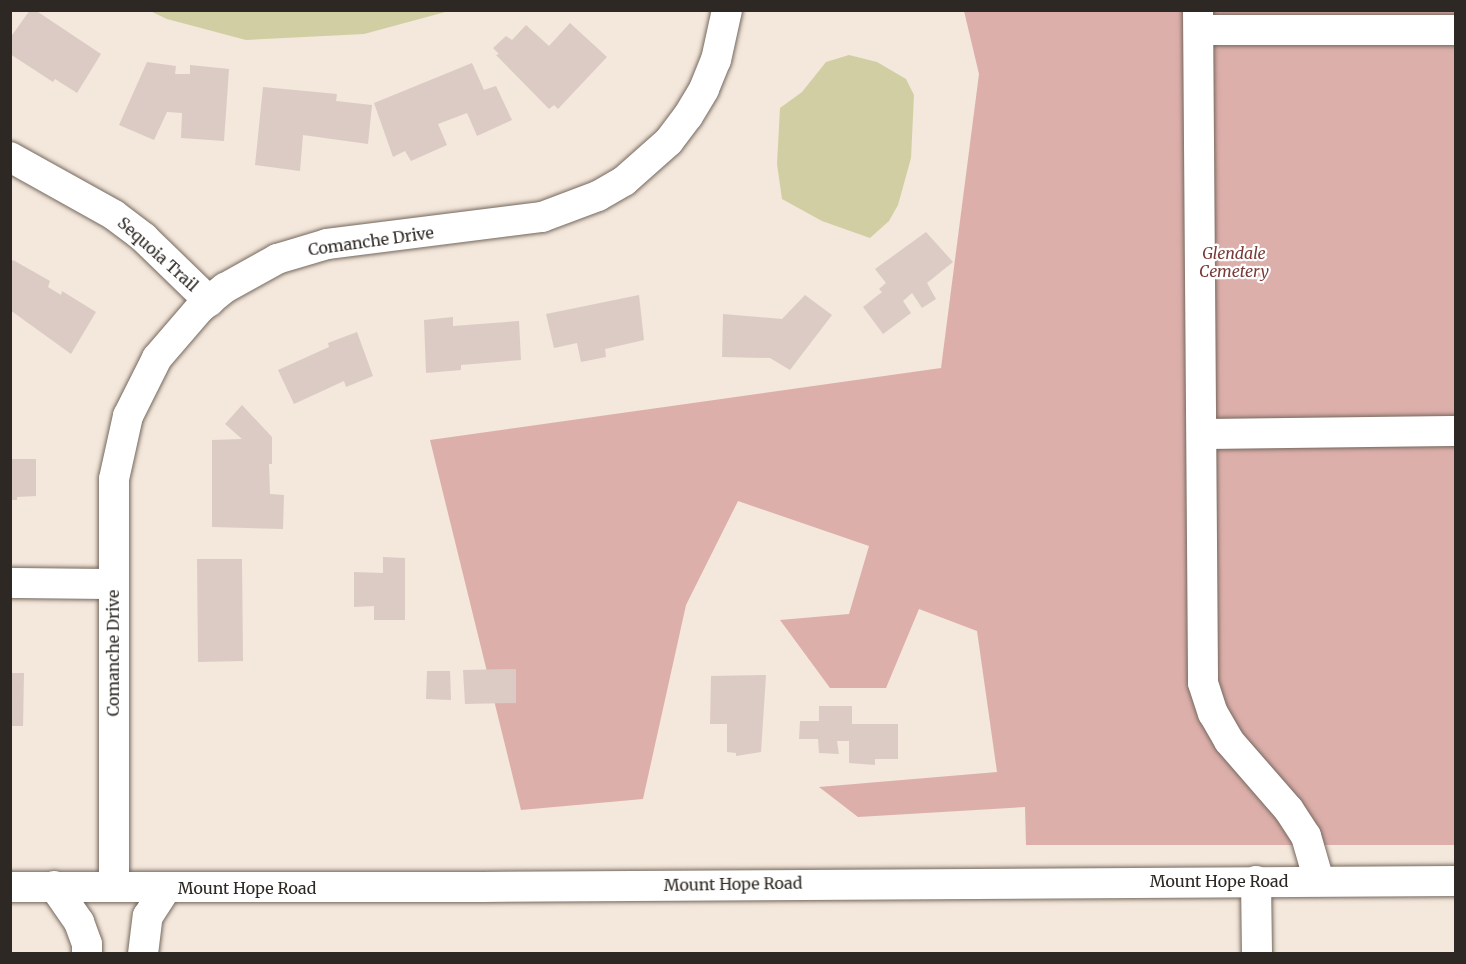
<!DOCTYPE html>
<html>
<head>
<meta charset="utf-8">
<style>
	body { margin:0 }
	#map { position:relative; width:1466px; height:964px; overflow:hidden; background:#f4e7db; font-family:Merriweather,serif }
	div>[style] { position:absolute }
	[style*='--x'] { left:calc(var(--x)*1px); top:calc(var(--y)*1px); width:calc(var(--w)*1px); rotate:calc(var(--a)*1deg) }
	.green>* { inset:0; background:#ddafab }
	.water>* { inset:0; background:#d1cea4 }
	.building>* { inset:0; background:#dccbc4 }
	.roads { filter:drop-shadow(0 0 2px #74685e) drop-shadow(0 0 2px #74685e) }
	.minor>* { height:30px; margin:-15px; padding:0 15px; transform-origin:15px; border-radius:15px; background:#fff }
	span { translate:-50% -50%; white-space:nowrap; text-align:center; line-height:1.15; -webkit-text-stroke:4.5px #fff; paint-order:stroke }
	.street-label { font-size:16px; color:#2d2823 }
	.park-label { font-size:16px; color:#783b38; font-style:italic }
	.frame { position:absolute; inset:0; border:12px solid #2d2823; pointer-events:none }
</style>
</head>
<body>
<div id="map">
	<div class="green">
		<i style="clip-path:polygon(964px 11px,1455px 11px,1455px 845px,1026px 845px,1025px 807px,858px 817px,819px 787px,997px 772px,977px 631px,919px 609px,886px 688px,830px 688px,780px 620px,849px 614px,869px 546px,738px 501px,686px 605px,643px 799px,521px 810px,430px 440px,941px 368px,979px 74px)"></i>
	</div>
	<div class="water">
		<i style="clip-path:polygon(150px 11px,449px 11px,364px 34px,246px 40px,167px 19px)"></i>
		<i style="clip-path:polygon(849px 55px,877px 62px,906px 79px,914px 95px,911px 158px,898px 205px,889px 221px,870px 238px,822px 221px,782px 199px,777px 164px,780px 108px,802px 92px,826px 62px)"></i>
	</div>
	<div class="building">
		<i style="clip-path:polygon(30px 10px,35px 10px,101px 54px,77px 93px,55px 79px,53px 82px,10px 54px,10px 38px)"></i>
		<i style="clip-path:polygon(570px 23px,607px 57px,558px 109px,554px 105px,549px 109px,496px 55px,499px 54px,493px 48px,506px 36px,512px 40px,526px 25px,549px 46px)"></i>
		<i style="clip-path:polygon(147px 62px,176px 66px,175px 74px,190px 74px,190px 65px,229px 69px,224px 141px,181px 138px,182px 113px,167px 112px,154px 140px,119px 125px)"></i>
		<i style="clip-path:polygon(472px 63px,484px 90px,496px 86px,512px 120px,477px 136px,467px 113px,438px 124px,447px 145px,411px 161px,405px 151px,393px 157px,374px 103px)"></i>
		<i style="clip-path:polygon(263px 87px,337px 94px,336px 101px,372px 105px,368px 144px,303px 135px,300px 171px,255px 165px)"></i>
		<i style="clip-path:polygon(926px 232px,953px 262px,927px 283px,936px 299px,922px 308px,912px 293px,903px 301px,911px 313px,883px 334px,863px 307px,882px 292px,879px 289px,886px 283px,875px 269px)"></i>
		<i style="clip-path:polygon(13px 260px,50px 281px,48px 287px,61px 295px,62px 291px,96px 312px,71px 354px,10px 310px,10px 264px)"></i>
		<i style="clip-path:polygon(639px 295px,644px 340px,605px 349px,606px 357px,581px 362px,577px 343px,554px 348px,546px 314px)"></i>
		<i style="clip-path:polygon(805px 295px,832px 315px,790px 370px,770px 358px,722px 357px,723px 314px,782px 319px)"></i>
		<i style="clip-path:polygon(453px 317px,453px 326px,519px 321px,521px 360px,461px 365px,461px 370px,426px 373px,424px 320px)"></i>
		<i style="clip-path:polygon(357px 332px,373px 376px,346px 387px,344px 381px,294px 404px,278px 370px,329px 347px,328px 343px)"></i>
		<i style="clip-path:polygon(242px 405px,272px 437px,272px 464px,269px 464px,270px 494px,284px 495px,283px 529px,212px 527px,212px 440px,242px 439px,225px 424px)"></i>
		<i style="clip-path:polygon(10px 459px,36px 459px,36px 496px,17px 497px,17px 500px,10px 500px)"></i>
		<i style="clip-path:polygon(383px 557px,405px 558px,405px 620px,374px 620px,374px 606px,354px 607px,354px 572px,383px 573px)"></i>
		<i style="clip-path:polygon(197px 559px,242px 559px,243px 661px,198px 662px)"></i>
		<i style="clip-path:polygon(516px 669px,516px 703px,465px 704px,463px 670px)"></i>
		<i style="clip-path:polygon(427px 671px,450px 671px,451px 700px,426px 699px)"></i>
		<i style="clip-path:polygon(10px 673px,24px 673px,23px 726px,10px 726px)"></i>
		<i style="clip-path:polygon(766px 675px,761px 752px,736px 756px,736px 753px,727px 752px,727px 724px,710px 724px,711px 676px)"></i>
		<i style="clip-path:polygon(819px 706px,852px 706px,852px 724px,898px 724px,898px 759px,875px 759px,875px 765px,849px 763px,849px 741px,837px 741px,839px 754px,819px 753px,818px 739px,799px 739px,800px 721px,819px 721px)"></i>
	</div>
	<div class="roads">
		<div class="minor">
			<i style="--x:1198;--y:10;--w:673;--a:89.57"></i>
			<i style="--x:1203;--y:683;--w:32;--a:72"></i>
			<i style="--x:1213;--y:713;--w:32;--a:60"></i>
			<i style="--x:1229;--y:741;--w:91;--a:49"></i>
			<i style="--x:1289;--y:810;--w:31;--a:57"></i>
			<i style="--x:1306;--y:836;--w:47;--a:73.9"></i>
			<i style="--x:1199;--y:30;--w:257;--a:0"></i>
			<i style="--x:10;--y:157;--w:119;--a:29.1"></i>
			<i style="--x:114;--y:215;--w:38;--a:37"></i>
			<i style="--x:144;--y:238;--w:91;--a:44.1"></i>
			<i style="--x:1202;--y:434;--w:254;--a:-0.7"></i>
			<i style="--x:10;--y:583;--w:103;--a:0.6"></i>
			<i style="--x:1256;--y:881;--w:73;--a:89.2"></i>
			<i style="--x:54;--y:886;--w:44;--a:55.2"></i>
			<i style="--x:79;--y:922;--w:23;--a:70"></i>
			<i style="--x:87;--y:944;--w:10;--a:90"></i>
			<i style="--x:10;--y:887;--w:472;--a:0"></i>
			<i style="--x:482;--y:887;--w:974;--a:-0.35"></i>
			<i style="--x:114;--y:887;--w:408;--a:-90"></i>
			<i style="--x:114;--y:479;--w:65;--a:-77.5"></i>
			<i style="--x:128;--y:416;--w:65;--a:-63.4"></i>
			<i style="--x:157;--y:358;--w:66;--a:-49.3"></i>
			<i style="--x:200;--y:308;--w:32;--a:-39"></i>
			<i style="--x:225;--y:288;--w:60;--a:-29.1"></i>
			<i style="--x:277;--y:259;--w:52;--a:-16.7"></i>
			<i style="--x:327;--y:244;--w:217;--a:-7.2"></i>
			<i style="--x:542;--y:217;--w:60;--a:-20.6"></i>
			<i style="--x:598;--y:196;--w:30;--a:-30"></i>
			<i style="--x:624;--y:181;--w:60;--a:-41.6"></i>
			<i style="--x:669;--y:141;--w:31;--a:-53"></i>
			<i style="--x:688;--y:116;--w:31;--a:-59"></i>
			<i style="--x:704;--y:89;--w:31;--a:-68"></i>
			<i style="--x:716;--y:60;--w:51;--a:-77.6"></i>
			<i style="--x:143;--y:954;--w:38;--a:-83"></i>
			<i style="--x:148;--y:916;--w:33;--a:-57"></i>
		</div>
	</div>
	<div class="street-label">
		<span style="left:371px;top:241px;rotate:-8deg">Comanche Drive</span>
		<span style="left:158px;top:254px;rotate:42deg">Sequoia Trail</span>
		<span style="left:113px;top:653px;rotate:-90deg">Comanche Drive</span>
		<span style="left:1219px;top:881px">Mount Hope Road</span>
		<span style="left:733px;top:884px;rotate:-1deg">Mount Hope Road</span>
		<span style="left:247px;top:888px">Mount Hope Road</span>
	</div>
	<div class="park-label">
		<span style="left:1234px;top:262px">Glendale<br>Cemetery</span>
	</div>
	<div class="frame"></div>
</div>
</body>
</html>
